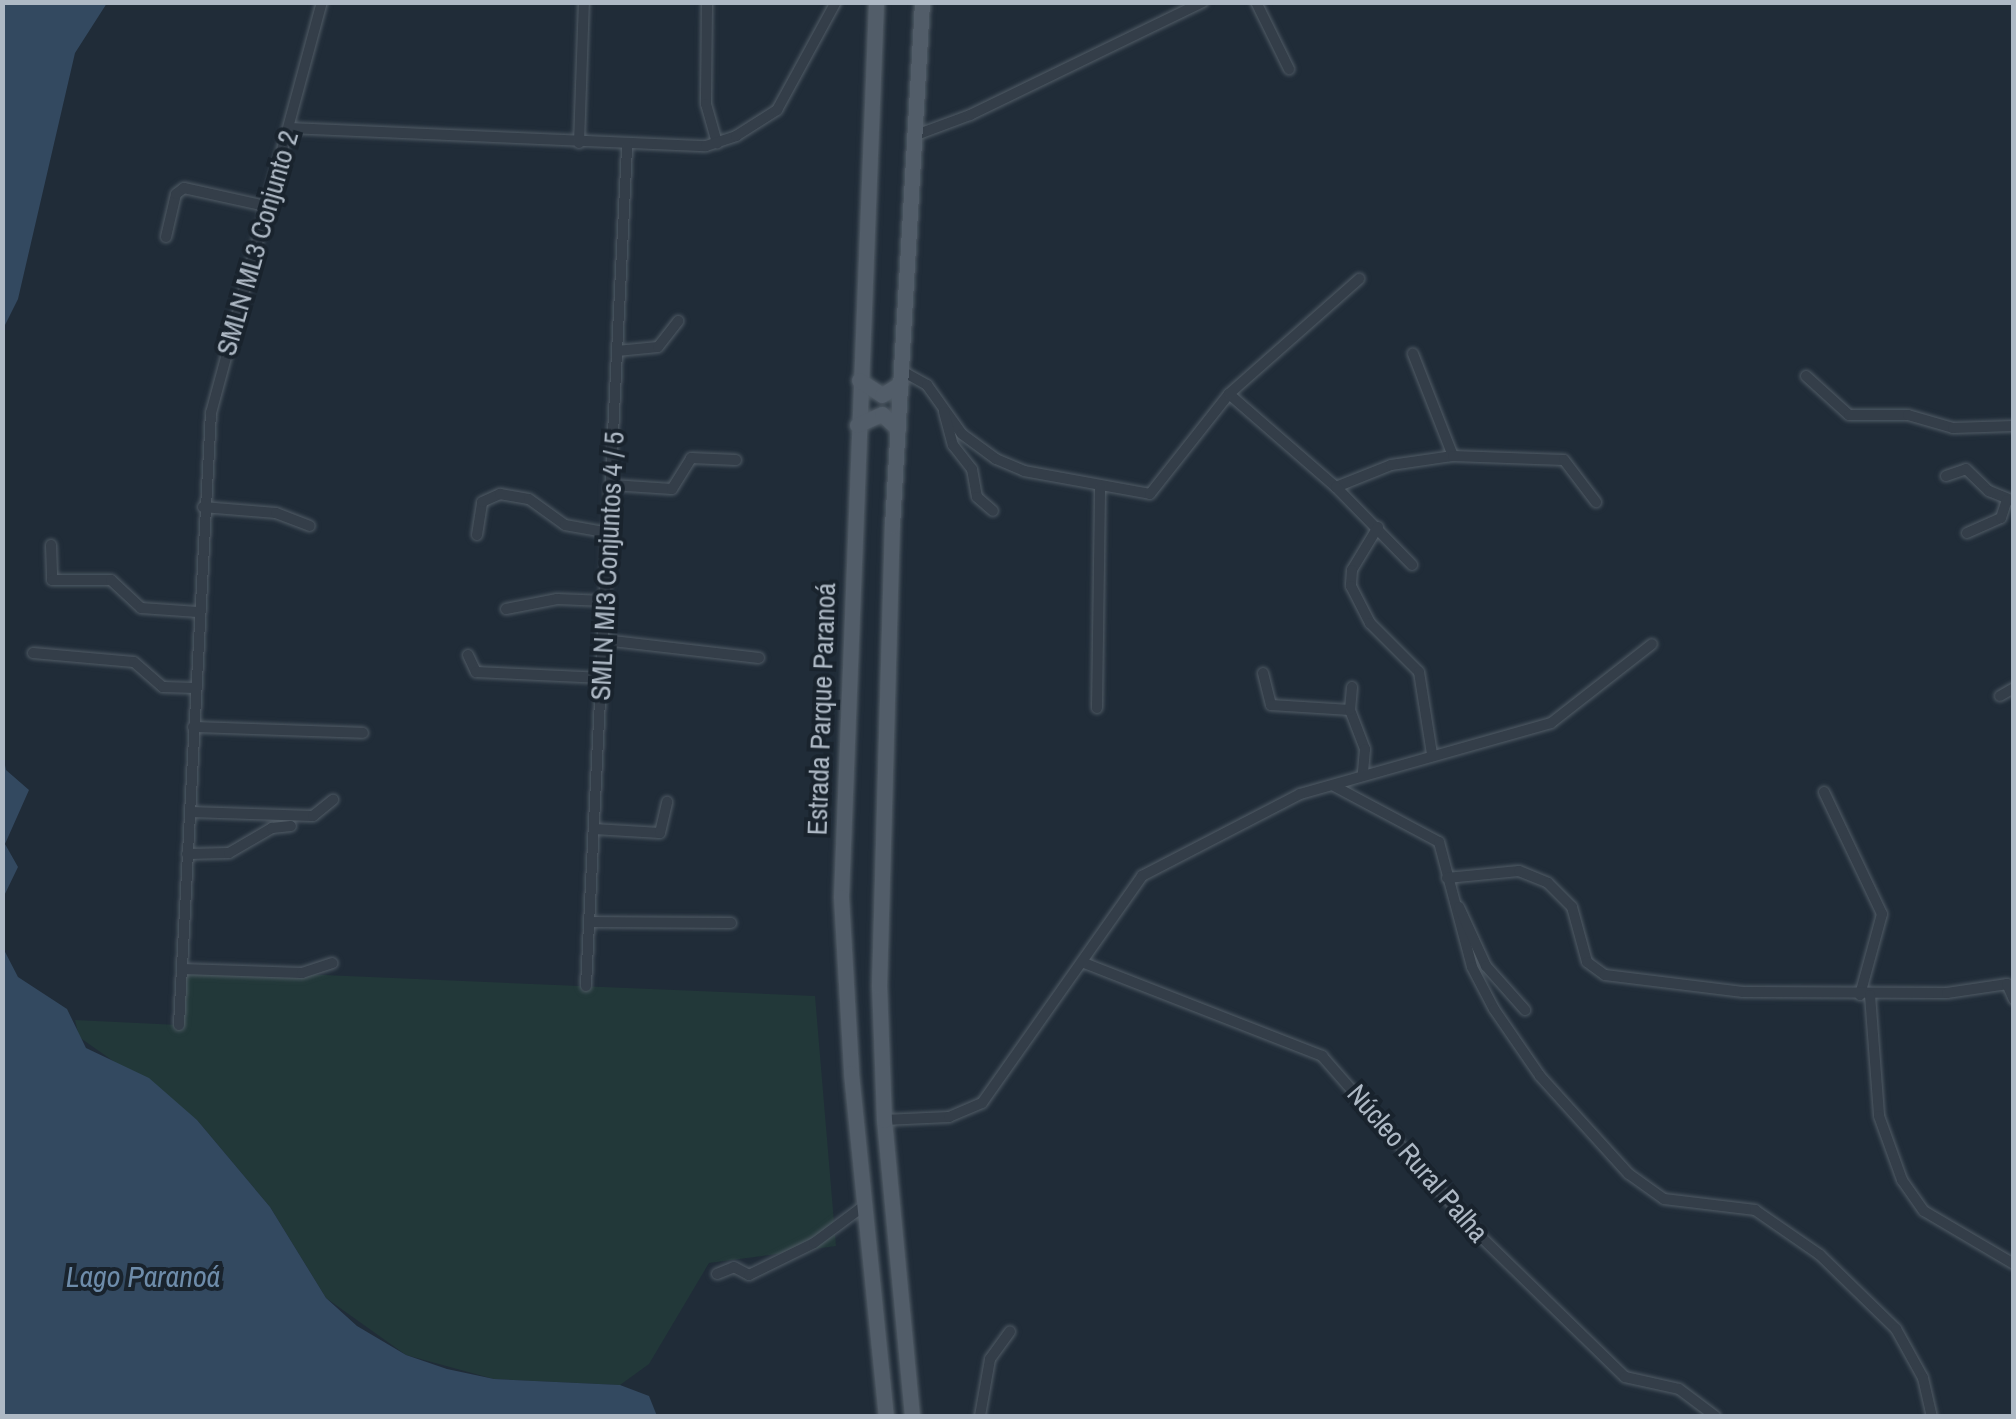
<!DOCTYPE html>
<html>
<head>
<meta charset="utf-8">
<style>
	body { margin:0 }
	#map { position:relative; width:2016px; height:1419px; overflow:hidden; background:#202c38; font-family:"Archivo Narrow",sans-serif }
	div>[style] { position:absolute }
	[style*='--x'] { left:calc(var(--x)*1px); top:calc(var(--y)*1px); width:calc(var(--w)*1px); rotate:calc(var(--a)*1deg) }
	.green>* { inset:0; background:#223839 }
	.water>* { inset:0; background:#334960 }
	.roads { filter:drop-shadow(0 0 2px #515c66) drop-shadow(0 0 2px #515c66) }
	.street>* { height:10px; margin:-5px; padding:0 5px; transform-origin:5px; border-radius:5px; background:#343e49 }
	.primary>* { height:15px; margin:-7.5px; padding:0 7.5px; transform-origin:7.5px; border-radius:7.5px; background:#525d69 }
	span { translate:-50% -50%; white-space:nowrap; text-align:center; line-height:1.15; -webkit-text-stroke:8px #19232d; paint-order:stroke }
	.street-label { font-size:28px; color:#aeb9c5 }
	.water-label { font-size:30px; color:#6e8caa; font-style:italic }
	.frame { position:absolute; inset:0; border:5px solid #aeb9c5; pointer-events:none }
</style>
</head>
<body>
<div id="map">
	<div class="green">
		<i style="clip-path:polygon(182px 969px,815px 996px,836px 1246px,709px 1263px,649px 1364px,620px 1385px,494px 1379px,406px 1355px,326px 1298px,270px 1207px,197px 1120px,79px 1037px,75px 1020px,179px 1025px)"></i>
	</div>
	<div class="water">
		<i style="clip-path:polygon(3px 2px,107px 3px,75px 53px,18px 299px,3px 329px)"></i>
		<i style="clip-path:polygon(3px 755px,6px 770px,29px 790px,5px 844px,18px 867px,3px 898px)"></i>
		<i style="clip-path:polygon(2px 946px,18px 977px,67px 1009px,86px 1048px,149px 1078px,197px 1120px,270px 1207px,326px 1298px,357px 1326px,406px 1355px,447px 1369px,494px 1379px,620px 1385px,649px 1396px,657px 1416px,3px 1416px)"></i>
	</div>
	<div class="roads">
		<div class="street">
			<i style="--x:1256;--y:2;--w:75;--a:63.8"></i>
			<i style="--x:707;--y:3;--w:101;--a:90.6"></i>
			<i style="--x:706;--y:104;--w:41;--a:74.2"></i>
			<i style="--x:289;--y:128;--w:417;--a:2.5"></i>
			<i style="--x:706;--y:146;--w:32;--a:-18"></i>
			<i style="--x:736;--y:136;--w:49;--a:-32.4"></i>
			<i style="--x:777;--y:110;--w:123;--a:-61.4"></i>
			<i style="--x:916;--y:135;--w:58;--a:-20.3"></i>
			<i style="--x:970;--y:115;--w:259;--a:-25.9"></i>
			<i style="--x:579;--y:143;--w:141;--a:-88"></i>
			<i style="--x:166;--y:237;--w:44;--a:-76.9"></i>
			<i style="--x:176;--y:194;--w:10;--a:-37"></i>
			<i style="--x:184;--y:188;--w:84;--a:12.4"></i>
			<i style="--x:617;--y:351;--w:41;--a:-5.6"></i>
			<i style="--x:658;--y:347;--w:33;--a:-52"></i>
			<i style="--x:902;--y:371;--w:29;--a:29"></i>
			<i style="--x:927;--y:385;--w:60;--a:54.5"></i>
			<i style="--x:962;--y:434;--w:42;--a:36.3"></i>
			<i style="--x:996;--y:459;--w:30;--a:23"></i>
			<i style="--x:1024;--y:471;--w:128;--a:10.3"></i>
			<i style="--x:1150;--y:494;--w:127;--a:-51.7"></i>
			<i style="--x:1229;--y:394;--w:142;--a:41"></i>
			<i style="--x:1336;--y:487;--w:59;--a:-21.8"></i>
			<i style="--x:1391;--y:465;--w:63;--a:-8.3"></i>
			<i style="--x:1453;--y:456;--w:110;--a:-111.4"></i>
			<i style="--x:1806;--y:376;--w:58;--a:42.2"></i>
			<i style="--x:1849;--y:415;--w:59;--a:0"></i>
			<i style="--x:1908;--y:415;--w:47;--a:16.1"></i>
			<i style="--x:1953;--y:428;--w:61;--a:-1.9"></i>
			<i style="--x:1229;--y:394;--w:174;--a:-41.5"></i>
			<i style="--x:944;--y:412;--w:34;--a:75"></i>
			<i style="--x:953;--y:445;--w:31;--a:52"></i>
			<i style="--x:972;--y:469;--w:28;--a:80"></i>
			<i style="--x:977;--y:497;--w:21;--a:41"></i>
			<i style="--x:1453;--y:456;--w:111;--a:2.1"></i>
			<i style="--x:1564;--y:460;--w:53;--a:52.7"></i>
			<i style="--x:1946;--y:476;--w:21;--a:-19"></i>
			<i style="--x:1966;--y:469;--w:32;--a:44"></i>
			<i style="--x:1989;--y:491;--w:27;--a:22"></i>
			<i style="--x:612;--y:485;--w:60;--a:3.8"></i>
			<i style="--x:672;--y:489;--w:36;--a:-58"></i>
			<i style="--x:691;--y:458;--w:45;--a:2.5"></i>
			<i style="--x:1336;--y:487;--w:109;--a:45.7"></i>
			<i style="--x:203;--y:507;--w:73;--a:4.7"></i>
			<i style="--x:276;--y:513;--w:36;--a:21"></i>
			<i style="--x:1378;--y:527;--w:50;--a:121.2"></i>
			<i style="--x:1352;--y:570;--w:16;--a:94"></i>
			<i style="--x:1351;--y:586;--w:42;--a:62.8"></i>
			<i style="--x:1370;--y:623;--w:69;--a:45"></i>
			<i style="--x:1419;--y:672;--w:83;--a:81"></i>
			<i style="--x:1967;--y:533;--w:37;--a:-24"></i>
			<i style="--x:2001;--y:518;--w:19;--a:-72"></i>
			<i style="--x:477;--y:535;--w:33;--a:-81"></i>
			<i style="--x:482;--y:502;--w:20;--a:-24"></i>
			<i style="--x:500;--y:494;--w:29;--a:10"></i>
			<i style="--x:529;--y:499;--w:44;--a:35.8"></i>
			<i style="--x:565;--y:525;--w:46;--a:10.1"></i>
			<i style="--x:51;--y:545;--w:35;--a:88"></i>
			<i style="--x:52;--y:580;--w:59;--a:0"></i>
			<i style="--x:111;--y:580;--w:41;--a:43"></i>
			<i style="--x:141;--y:608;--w:57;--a:4"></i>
			<i style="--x:506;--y:609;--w:52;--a:-11.1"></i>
			<i style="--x:557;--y:599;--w:48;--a:2.4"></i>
			<i style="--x:604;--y:640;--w:156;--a:6.6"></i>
			<i style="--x:33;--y:653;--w:101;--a:5.1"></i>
			<i style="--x:134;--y:662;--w:38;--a:41"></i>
			<i style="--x:163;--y:687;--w:32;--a:2"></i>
			<i style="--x:468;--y:655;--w:19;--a:65"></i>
			<i style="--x:476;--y:672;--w:127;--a:2.7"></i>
			<i style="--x:1263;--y:673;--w:33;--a:76"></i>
			<i style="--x:1271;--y:705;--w:79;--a:3.6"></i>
			<i style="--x:1350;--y:710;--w:42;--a:69"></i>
			<i style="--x:1365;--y:749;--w:25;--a:95"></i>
			<i style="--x:2000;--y:696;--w:16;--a:-30"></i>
			<i style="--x:1097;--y:708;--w:220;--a:-89.2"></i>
			<i style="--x:1350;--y:710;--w:23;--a:-85"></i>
			<i style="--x:193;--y:727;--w:170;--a:2"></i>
			<i style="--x:1334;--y:786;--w:119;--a:28.1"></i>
			<i style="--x:1439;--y:842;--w:129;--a:75.2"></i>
			<i style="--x:1472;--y:967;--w:47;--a:62.4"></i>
			<i style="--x:1494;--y:1009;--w:81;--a:55.5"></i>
			<i style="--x:1540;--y:1076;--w:132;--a:47.8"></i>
			<i style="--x:1629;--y:1174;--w:43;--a:35.5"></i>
			<i style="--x:1664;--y:1199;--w:92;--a:6.9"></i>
			<i style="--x:1755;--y:1210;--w:79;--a:34.7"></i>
			<i style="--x:1820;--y:1255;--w:106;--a:44.2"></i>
			<i style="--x:1896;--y:1329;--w:56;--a:61.1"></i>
			<i style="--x:1923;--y:1378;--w:39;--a:77"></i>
			<i style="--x:1824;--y:792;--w:135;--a:64.6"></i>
			<i style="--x:1882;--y:914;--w:84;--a:105.2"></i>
			<i style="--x:190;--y:812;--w:123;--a:1.9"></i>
			<i style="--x:313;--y:816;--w:26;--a:-39"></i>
			<i style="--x:594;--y:829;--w:66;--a:3.5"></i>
			<i style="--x:660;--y:833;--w:32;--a:-77"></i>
			<i style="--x:187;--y:854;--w:42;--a:-1.4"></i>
			<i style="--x:229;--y:853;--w:50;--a:-30.2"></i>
			<i style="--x:272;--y:828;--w:19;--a:-6"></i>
			<i style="--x:1447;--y:878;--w:72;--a:-5.6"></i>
			<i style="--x:1519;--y:871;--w:31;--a:22"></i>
			<i style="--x:1548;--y:883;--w:34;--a:45"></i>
			<i style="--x:1572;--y:907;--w:57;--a:74.7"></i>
			<i style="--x:1587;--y:962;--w:22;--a:36"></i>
			<i style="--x:1605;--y:975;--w:139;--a:7"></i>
			<i style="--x:1743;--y:992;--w:204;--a:0.3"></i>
			<i style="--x:1947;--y:993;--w:61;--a:-8.5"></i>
			<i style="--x:1459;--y:907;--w:65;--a:65.4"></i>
			<i style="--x:1486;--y:966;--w:59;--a:48.4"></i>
			<i style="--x:589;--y:922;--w:142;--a:0.4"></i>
			<i style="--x:1084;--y:963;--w:256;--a:21.3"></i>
			<i style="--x:1322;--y:1056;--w:235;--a:48.8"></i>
			<i style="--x:1477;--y:1233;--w:206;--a:44.2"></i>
			<i style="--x:1625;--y:1377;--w:55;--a:12.5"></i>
			<i style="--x:1679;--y:1389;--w:45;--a:36.9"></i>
			<i style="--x:182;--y:969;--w:120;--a:1.9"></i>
			<i style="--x:302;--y:973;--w:32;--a:-18"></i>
			<i style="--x:2007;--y:984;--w:17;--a:66"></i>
			<i style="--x:586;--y:986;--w:840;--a:-87.2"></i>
			<i style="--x:1870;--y:995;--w:121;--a:85.7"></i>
			<i style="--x:1879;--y:1116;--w:68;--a:70.2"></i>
			<i style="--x:1902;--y:1180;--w:38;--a:55"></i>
			<i style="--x:1924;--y:1211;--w:104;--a:30.5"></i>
			<i style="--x:179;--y:1025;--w:613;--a:-87.01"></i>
			<i style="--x:211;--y:413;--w:426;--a:-74.9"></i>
			<i style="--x:884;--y:1120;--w:65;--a:-2.6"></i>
			<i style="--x:949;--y:1117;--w:36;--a:-23"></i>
			<i style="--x:982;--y:1103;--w:278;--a:-54.8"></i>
			<i style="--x:1142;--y:876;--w:178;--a:-27.4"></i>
			<i style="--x:1300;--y:794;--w:261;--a:-15.8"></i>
			<i style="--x:1551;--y:723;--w:128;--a:-38"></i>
			<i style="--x:717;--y:1274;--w:18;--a:-22"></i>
			<i style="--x:734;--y:1267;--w:17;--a:28"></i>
			<i style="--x:749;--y:1275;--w:72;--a:-26.2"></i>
			<i style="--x:814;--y:1243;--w:64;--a:-36.7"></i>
			<i style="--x:980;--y:1416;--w:58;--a:-80"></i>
			<i style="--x:990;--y:1359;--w:34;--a:-54"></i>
		</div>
		<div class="primary">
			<i style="--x:876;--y:2;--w:896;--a:92.24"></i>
			<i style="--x:841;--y:897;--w:176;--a:86.7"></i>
			<i style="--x:851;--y:1073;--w:345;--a:84.2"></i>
			<i style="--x:859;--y:380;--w:27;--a:33"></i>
			<i style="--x:882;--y:395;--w:22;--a:-32"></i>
			<i style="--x:857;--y:425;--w:27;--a:-24"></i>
			<i style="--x:882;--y:414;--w:22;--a:43"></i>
			<i style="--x:912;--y:1416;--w:297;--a:-95.4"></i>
			<i style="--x:884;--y:1120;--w:134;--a:-92.1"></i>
			<i style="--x:879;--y:986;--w:460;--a:-88.4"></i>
			<i style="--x:892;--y:526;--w:525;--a:-86.72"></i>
		</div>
	</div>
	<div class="street-label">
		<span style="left:257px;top:243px;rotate:-74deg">SMLN ML3 Conjunto 2</span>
		<span style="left:607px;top:566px;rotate:-87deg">SMLN MI3 Conjuntos 4 / 5</span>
		<span style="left:821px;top:709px;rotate:-88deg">Estrada Parque Paranoá</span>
		<span style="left:1418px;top:1163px;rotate:49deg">Núcleo Rural Palha</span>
	</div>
	<div class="water-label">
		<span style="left:143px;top:1276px">Lago Paranoá</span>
	</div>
	<div class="frame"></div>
</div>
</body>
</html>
